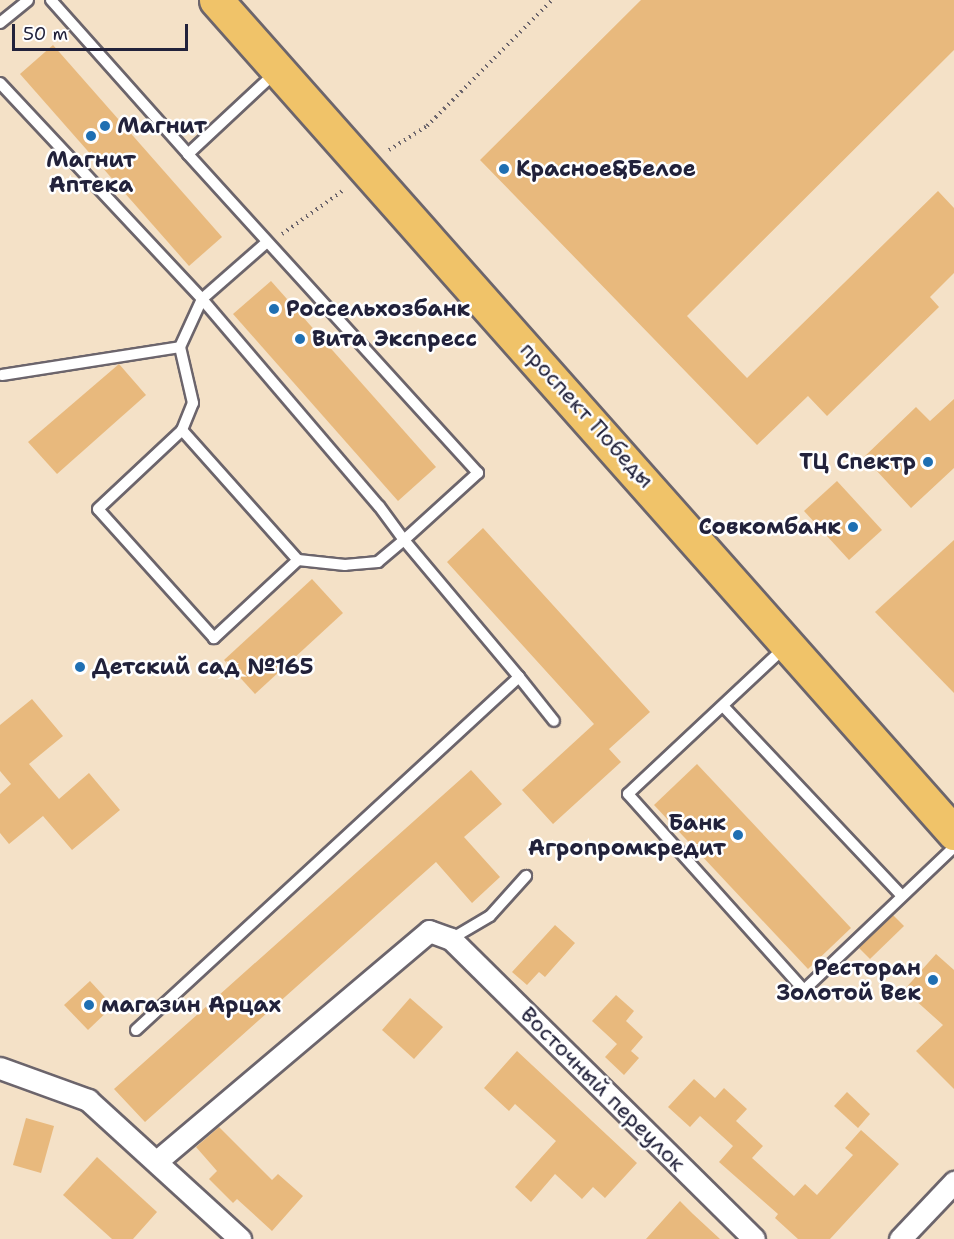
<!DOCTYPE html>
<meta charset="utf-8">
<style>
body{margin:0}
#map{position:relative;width:954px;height:1239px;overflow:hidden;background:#f4e1c7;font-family:"Shantell Sans",sans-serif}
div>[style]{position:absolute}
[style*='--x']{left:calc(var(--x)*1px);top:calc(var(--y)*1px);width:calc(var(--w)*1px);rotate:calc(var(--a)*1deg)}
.building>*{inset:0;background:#e8b97d}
.path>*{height:4px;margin-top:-2px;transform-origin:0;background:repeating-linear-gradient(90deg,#6c656c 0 1.5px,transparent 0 6px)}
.roads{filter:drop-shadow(2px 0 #6c656c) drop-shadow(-2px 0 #6c656c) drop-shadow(0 2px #6c656c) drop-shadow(0 -2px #6c656c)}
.lane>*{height:10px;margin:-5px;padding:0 5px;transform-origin:5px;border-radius:5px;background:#fff}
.street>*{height:21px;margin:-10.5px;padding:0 10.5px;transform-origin:10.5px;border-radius:10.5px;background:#fff}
.primary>*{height:33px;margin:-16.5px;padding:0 16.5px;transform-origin:16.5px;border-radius:16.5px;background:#f0c369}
.dots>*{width:16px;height:16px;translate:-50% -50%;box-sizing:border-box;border:3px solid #fff;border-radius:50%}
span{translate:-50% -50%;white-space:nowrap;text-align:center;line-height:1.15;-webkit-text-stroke:5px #fff;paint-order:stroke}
.poi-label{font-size:22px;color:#22223b;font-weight:700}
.left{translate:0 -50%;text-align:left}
.right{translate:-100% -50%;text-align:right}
.street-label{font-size:22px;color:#22223b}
.scale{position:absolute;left:12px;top:24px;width:176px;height:27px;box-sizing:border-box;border:3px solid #22223b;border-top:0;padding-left:8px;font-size:18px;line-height:21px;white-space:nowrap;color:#22223b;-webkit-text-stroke:4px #fff;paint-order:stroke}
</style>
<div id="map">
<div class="building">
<div style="clip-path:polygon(641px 0,954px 0,954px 50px,687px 316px,747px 378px,938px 191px,954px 208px,954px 273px,930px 297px,939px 307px,827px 416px,808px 396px,757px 445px,480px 160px)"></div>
<div style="clip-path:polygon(53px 45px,222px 237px,189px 266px,20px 74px)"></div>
<div style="clip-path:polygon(271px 281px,436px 467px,398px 501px,233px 314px)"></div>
<div style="clip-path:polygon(119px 364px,146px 395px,57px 474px,28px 442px)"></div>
<div style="clip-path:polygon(954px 399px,954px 468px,911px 508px,864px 457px,916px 407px,930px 421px)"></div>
<div style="clip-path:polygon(837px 481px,882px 530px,849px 560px,804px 511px)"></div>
<div style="clip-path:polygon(483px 528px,650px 712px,609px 749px,621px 762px,553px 824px,522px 790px,594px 724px,447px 562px)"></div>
<div style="clip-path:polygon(954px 540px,954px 693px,875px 612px)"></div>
<div style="clip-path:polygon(312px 579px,343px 613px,255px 694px,224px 660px)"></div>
<div style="clip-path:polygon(32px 699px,63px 736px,29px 764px,59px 799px,89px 773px,120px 810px,72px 850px,43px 816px,9px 844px,0 833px,0 794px,11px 784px,0 771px,0 725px)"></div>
<div style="clip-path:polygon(697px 764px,851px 928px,808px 969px,654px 805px)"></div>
<div style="clip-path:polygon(471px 770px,502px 804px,464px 837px,500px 877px,472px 903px,436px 862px,145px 1122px,114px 1089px)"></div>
<div style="clip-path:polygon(893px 915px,904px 926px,870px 959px,859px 948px)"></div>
<div style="clip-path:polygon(555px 925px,575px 943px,545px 977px,539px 972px,527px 985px,512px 972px)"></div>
<div style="clip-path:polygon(936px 954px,954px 970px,954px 1089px,916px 1051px,943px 1025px,904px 990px)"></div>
<div style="clip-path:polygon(90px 981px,113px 1006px,88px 1030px,64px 1005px)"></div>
<div style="clip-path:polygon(616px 995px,634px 1011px,626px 1021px,643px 1037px,631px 1051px,639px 1058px,624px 1075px,605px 1057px,617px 1044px,592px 1021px)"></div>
<div style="clip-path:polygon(410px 998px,443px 1027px,414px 1059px,382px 1030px)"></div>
<div style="clip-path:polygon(517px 1051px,637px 1163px,605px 1198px,593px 1187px,582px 1199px,555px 1174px,531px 1202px,515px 1187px,556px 1141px,515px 1104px,509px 1111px,484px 1088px)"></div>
<div style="clip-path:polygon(694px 1079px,715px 1098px,724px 1088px,747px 1109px,736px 1121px,763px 1146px,752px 1158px,794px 1196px,805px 1184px,817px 1195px,853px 1155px,845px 1148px,861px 1130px,899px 1164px,830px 1239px,798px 1239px,775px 1218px,778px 1214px,719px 1162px,733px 1146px,700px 1116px,690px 1127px,668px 1107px)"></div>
<div style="clip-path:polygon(847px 1092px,870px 1114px,858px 1128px,834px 1106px)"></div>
<div style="clip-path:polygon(26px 1118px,54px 1126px,41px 1173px,13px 1165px)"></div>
<div style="clip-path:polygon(219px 1127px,272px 1180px,278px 1174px,303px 1196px,272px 1231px,237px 1199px,233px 1203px,209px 1179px,217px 1171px,196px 1147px)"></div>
<div style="clip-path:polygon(97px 1157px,157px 1212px,133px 1239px,112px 1239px,63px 1195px)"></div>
<div style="clip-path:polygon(680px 1201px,693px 1214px,720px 1239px,646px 1239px)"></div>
</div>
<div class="path">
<div style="--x:389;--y:150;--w:45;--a:-32.3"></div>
<div style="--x:427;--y:126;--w:177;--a:-45.2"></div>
<div style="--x:282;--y:234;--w:77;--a:-35.5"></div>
</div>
<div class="roads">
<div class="lane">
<div style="--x:51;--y:0;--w:206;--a:48.3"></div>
<div style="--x:188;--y:154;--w:119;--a:-43"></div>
<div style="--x:0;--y:23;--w:36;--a:-39"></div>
<div style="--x:0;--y:83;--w:296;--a:46.9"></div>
<div style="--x:202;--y:299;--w:272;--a:49.5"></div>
<div style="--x:379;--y:506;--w:42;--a:53.7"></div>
<div style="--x:404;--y:540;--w:34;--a:140"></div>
<div style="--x:378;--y:562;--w:33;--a:175"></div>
<div style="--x:345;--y:565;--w:47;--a:-173.9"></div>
<div style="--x:2;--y:375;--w:180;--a:-8.9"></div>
<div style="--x:182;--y:430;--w:174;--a:48.3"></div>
<div style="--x:298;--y:560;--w:115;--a:137.1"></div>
<div style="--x:214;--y:638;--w:173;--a:-132"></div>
<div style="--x:98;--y:509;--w:115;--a:-43.2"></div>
<div style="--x:182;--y:430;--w:29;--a:-68"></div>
<div style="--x:193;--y:403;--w:57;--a:-103.1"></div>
<div style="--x:180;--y:347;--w:53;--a:-65.4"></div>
<div style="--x:202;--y:299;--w:86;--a:-41.2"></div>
<div style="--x:785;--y:647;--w:215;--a:136.9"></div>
<div style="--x:628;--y:794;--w:263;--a:48.1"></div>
<div style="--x:804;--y:990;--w:207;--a:-43.6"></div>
<div style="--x:519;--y:677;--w:56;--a:51.5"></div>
<div style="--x:723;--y:706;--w:260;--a:46.7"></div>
<div style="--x:451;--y:939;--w:45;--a:-30.5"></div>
<div style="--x:490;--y:916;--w:54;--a:-48"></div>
<div style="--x:136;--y:1030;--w:521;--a:-42.67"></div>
<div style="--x:519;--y:677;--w:179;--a:-130"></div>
<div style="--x:404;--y:540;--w:100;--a:-42.2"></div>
<div style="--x:478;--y:473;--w:431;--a:-132.3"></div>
</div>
<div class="street">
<div style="--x:0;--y:1068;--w:94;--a:20"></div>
<div style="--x:88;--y:1100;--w:206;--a:42.4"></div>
<div style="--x:157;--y:1161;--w:356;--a:-40.2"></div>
<div style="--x:429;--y:931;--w:23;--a:20"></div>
<div style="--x:451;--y:939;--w:426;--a:44.7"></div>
<div style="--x:900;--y:1239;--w:79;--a:-46.5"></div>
</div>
<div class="primary">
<div style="--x:216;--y:0;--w:1113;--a:48.46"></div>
</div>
</div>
<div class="dots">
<div style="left:105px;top:126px;background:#1f6fb2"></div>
<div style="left:91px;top:136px;background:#1f6fb2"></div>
<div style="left:504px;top:169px;background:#1f6fb2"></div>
<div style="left:274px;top:309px;background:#1f6fb2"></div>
<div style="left:300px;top:339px;background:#1f6fb2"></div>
<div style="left:928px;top:462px;background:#1f6fb2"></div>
<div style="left:853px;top:527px;background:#1f6fb2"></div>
<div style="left:80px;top:667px;background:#1f6fb2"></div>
<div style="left:738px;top:835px;background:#1f6fb2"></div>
<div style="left:933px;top:980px;background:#1f6fb2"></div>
<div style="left:89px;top:1005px;background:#1f6fb2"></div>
</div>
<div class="poi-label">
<span class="left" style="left:117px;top:126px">Магнит</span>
<span style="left:91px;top:172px">Магнит<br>Аптека</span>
<span class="left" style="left:516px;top:169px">Красное&amp;Белое</span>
<span class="left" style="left:286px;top:309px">Россельхозбанк</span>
<span class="left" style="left:312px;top:339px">Вита Экспресс</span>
<span class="right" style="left:916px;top:462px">ТЦ Спектр</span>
<span class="right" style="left:841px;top:527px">Совкомбанк</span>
<span class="left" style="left:92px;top:667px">Детский сад №165</span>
<span class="right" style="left:726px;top:835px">Банк<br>Агропромкредит</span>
<span class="right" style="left:921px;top:980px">Ресторан<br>Золотой Век</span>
<span class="left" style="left:101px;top:1005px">магазин Арцах</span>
</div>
<div class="street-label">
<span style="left:587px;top:415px;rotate:48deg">проспект Победы</span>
<span style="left:603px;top:1089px;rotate:45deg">Восточный переулок</span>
</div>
<div class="scale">50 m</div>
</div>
